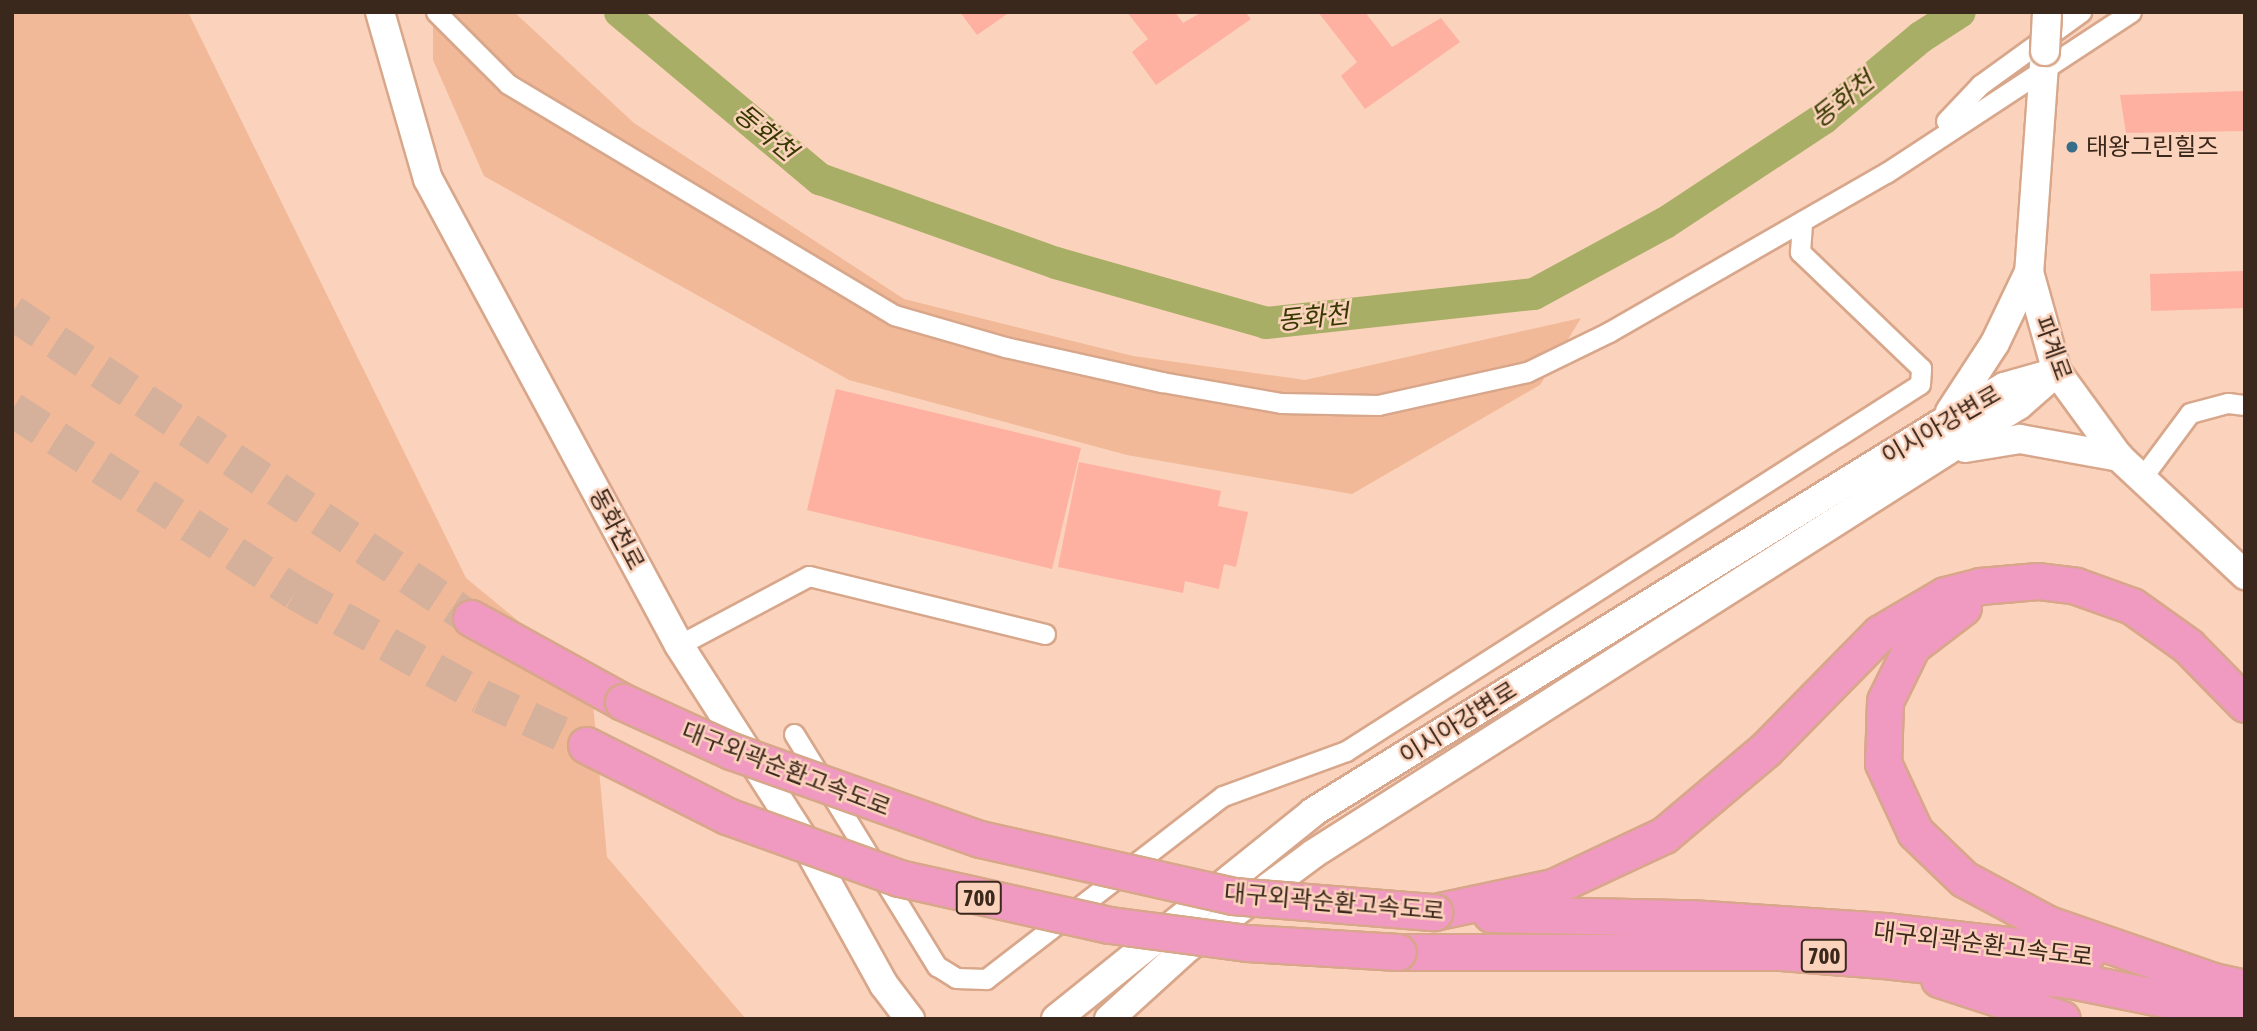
<!DOCTYPE html>
<meta charset="utf-8">
<style>
body{margin:0}
#map{position:relative;width:2257px;height:1031px;overflow:hidden;background:#fbd2bb;font-family:"Asap Condensed","Noto Sans KR",sans-serif}
div>[style]{position:absolute}
[style*='--x']{left:calc(var(--x)*1px);top:calc(var(--y)*1px);width:calc(var(--w)*1px);rotate:calc(var(--a)*1deg)}
.green>*{inset:0;background:#f1b998}
.river>*{height:32px;margin:-16px;padding:0 16px;transform-origin:16px;border-radius:16px;background:#a9ae66}
.building>*{inset:0;background:#feb0a1}
.motorway-tunnel>*{height:35px;margin-top:-17.5px;transform-origin:0;background:repeating-linear-gradient(90deg,#d5b09b 0 35px,transparent 0 53px)}
.roads{filter:drop-shadow(2px 0 #d8a78b) drop-shadow(-2px 0 #d8a78b) drop-shadow(0 2px #d8a78b) drop-shadow(0 -2px #d8a78b)}
.minor>*{height:19px;margin:-9.5px;padding:0 9.5px;transform-origin:9.5px;border-radius:9.5px;background:#fff}
.secondary>*{height:28px;margin:-14px;padding:0 14px;transform-origin:14px;border-radius:14px;background:#fff}
.motorway>*{height:35px;margin:-17.5px;padding:0 17.5px;transform-origin:17.5px;border-radius:17.5px;background:#f19ac1}
.bridges{filter:drop-shadow(2px 0 #d8a78b) drop-shadow(-2px 0 #d8a78b) drop-shadow(0 2px #d8a78b) drop-shadow(0 -2px #d8a78b)}
.secondary-bridge>*{height:28px;margin:-14px;padding:0 14px;transform-origin:14px;border-radius:14px;background:#fff}
.motorway-bridge>*{height:35px;margin:-17.5px;padding:0 17.5px;transform-origin:17.5px;border-radius:17.5px;background:#f19ac1}
.dots>*{width:19px;height:19px;translate:-50% -50%;box-sizing:border-box;border:4px solid #fbd2bb;border-radius:50%}
span{translate:-50% -50%;white-space:nowrap;text-align:center;line-height:1.15;-webkit-text-stroke:5px #fbd2bb;paint-order:stroke}
.shield-label span{padding:2px 5px;background:#fbd2bb;border:2px solid;border-radius:5px;-webkit-text-stroke-width:0}
.shield-label{font-size:23px;color:#3b281d;font-weight:700}
.poi-label{font-size:24px;color:#3b281d}
.left{translate:0 -50%;text-align:left}
.street-label{font-size:24px;color:#3b281d}
.water-label{font-size:26px;color:#373900;font-style:italic}
.frame{position:absolute;inset:0;border:14px solid #3b281d;pointer-events:none}
</style>
<div id="map">
<div class="green">
<div style="clip-path:polygon(12px 12px,188px 12px,466px 578px,591px 681px,607px 857px,746px 1019px,12px 1019px)"></div>
<div style="clip-path:polygon(433px 12px,514px 12px,634px 123px,904px 299px,1133px 356px,1305px 380px,1581px 318px,1540px 385px,1352px 494px,1127px 455px,849px 380px,484px 176px,433px 60px)"></div>
</div>
<div class="river">
<div style="--x:620;--y:12;--w:261;--a:39.9"></div>
<div style="--x:820;--y:179;--w:251;--a:19.6"></div>
<div style="--x:1056;--y:263;--w:218;--a:15.9"></div>
<div style="--x:1266;--y:323;--w:270;--a:-6.2"></div>
<div style="--x:1534;--y:294;--w:149;--a:-28.5"></div>
<div style="--x:1665;--y:223;--w:191;--a:-33.4"></div>
<div style="--x:1824;--y:118;--w:126;--a:-39.9"></div>
<div style="--x:1921;--y:37;--w:46;--a:-32.7"></div>
</div>
<div class="building">
<div style="clip-path:polygon(960px 12px,1010px 12px,977px 35px)"></div>
<div style="clip-path:polygon(1127px 12px,1175px 12px,1183px 23px,1202px 12px,1245px 12px,1251px 19px,1156px 85px,1132px 52px,1148px 39px)"></div>
<div style="clip-path:polygon(1318px 12px,1365px 12px,1392px 47px,1441px 18px,1460px 42px,1365px 109px,1341px 76px,1357px 62px)"></div>
<div style="clip-path:polygon(2245px 91px,2245px 131px,2126px 133px,2120px 95px)"></div>
<div style="clip-path:polygon(2245px 271px,2245px 308px,2151px 311px,2150px 274px)"></div>
<div style="clip-path:polygon(836px 389px,1081px 448px,1052px 569px,807px 510px)"></div>
<div style="clip-path:polygon(1079px 462px,1221px 491px,1218px 506px,1248px 512px,1236px 567px,1224px 564px,1219px 589px,1185px 581px,1183px 593px,1058px 567px)"></div>
</div>
<div class="motorway-tunnel">
<div style="--x:12;--y:312;--w:552;--a:33.69"></div>
<div style="--x:12;--y:409;--w:337;--a:32.9"></div>
<div style="--x:295;--y:592;--w:213;--a:29.2"></div>
<div style="--x:481;--y:696;--w:116;--a:25"></div>
</div>
<div class="roads">
<div class="minor">
<div style="--x:436;--y:12;--w:102;--a:45"></div>
<div style="--x:508;--y:84;--w:450;--a:30.9"></div>
<div style="--x:894;--y:315;--w:116;--a:16.1"></div>
<div style="--x:1005;--y:347;--w:161;--a:12.6"></div>
<div style="--x:1162;--y:382;--w:121;--a:10"></div>
<div style="--x:1281;--y:403;--w:97;--a:1.2"></div>
<div style="--x:1378;--y:405;--w:153;--a:-12.5"></div>
<div style="--x:1527;--y:372;--w:91;--a:-26"></div>
<div style="--x:1609;--y:332;--w:319;--a:-29.9"></div>
<div style="--x:1886;--y:173;--w:293;--a:-33.3"></div>
<div style="--x:1946;--y:121;--w:50;--a:-46.6"></div>
<div style="--x:1980;--y:85;--w:125;--a:-35.9"></div>
<div style="--x:2141;--y:479;--w:82;--a:-53.4"></div>
<div style="--x:2190;--y:413;--w:39;--a:-15"></div>
<div style="--x:2228;--y:403;--w:17;--a:7"></div>
<div style="--x:679;--y:645;--w:147;--a:-28"></div>
<div style="--x:809;--y:576;--w:243;--a:13.8"></div>
<div style="--x:794;--y:734;--w:273;--a:58.4"></div>
<div style="--x:937;--y:966;--w:22;--a:32"></div>
<div style="--x:956;--y:978;--w:30;--a:2"></div>
<div style="--x:986;--y:979;--w:299;--a:-37.7"></div>
<div style="--x:1223;--y:796;--w:131;--a:-20.1"></div>
<div style="--x:1346;--y:751;--w:681;--a:-32.59"></div>
<div style="--x:1920;--y:384;--w:16;--a:-86"></div>
<div style="--x:1921;--y:368;--w:168;--a:-136.2"></div>
<div style="--x:1800;--y:252;--w:31;--a:-86"></div>
</div>
<div class="secondary">
<div style="--x:380;--y:12;--w:174;--a:74"></div>
<div style="--x:428;--y:179;--w:529;--a:61.69"></div>
<div style="--x:679;--y:645;--w:230;--a:57.4"></div>
<div style="--x:803;--y:839;--w:167;--a:61"></div>
<div style="--x:884;--y:985;--w:43;--a:52.6"></div>
<div style="--x:2045;--y:51;--w:222;--a:94.1"></div>
<div style="--x:2029;--y:272;--w:104;--a:74.4"></div>
<div style="--x:2057;--y:372;--w:105;--a:53.9"></div>
<div style="--x:2119;--y:457;--w:173;--a:43.1"></div>
<div style="--x:1950;--y:412;--w:82;--a:-56.9"></div>
<div style="--x:1995;--y:343;--w:79;--a:-64.4"></div>
<div style="--x:1965;--y:448;--w:56;--a:-9.3"></div>
<div style="--x:2020;--y:439;--w:101;--a:10.3"></div>
<div style="--x:1056;--y:1019;--w:330;--a:-38.8"></div>
<div style="--x:1313;--y:812;--w:737;--a:-31.75"></div>
<div style="--x:1940;--y:424;--w:74;--a:-30"></div>
<div style="--x:2004;--y:387;--w:55;--a:-15.8"></div>
<div style="--x:1109;--y:1019;--w:105;--a:-42.3"></div>
<div style="--x:1187;--y:948;--w:157;--a:-36.7"></div>
<div style="--x:1313;--y:854;--w:837;--a:-32.46"></div>
<div style="--x:2019;--y:405;--w:44;--a:-41.3"></div>
</div>
<div class="motorway">
<div style="--x:1963;--y:607;--w:64;--a:142.6"></div>
<div style="--x:1912;--y:646;--w:61;--a:116.1"></div>
<div style="--x:1885;--y:701;--w:62;--a:91.8"></div>
<div style="--x:1883;--y:763;--w:76;--a:65.1"></div>
<div style="--x:1915;--y:832;--w:68;--a:43.8"></div>
<div style="--x:1964;--y:879;--w:95;--a:28.2"></div>
<div style="--x:2048;--y:924;--w:172;--a:19"></div>
<div style="--x:471;--y:618;--w:174;--a:28.9"></div>
<div style="--x:1434;--y:912;--w:122;--a:-11.9"></div>
<div style="--x:1553;--y:887;--w:123;--a:-25.1"></div>
<div style="--x:1664;--y:835;--w:132;--a:-40.1"></div>
<div style="--x:1765;--y:750;--w:164;--a:-45.5"></div>
<div style="--x:1880;--y:633;--w:75;--a:-30.3"></div>
<div style="--x:1945;--y:595;--w:36;--a:-14"></div>
<div style="--x:1980;--y:586;--w:58;--a:-4.9"></div>
<div style="--x:2038;--y:581;--w:38;--a:7"></div>
<div style="--x:2076;--y:586;--w:59;--a:19.7"></div>
<div style="--x:2132;--y:606;--w:69;--a:35.5"></div>
<div style="--x:2188;--y:646;--w:81;--a:45.5"></div>
<div style="--x:1491;--y:914;--w:199;--a:1.2"></div>
<div style="--x:1690;--y:918;--w:195;--a:3.8"></div>
<div style="--x:1885;--y:931;--w:203;--a:6.5"></div>
<div style="--x:1398;--y:952;--w:383;--a:0"></div>
<div style="--x:1781;--y:952;--w:102;--a:4.5"></div>
<div style="--x:1883;--y:960;--w:189;--a:6.1"></div>
<div style="--x:2071;--y:980;--w:177;--a:11.4"></div>
<div style="--x:2190;--y:976;--w:56;--a:12.3"></div>
<div style="--x:1939;--y:979;--w:129;--a:18"></div>
</div>
</div>
<div class="bridges">
<div class="secondary-bridge">
<div style="--x:2045;--y:51;--w:39;--a:-87"></div>
</div>
<div class="motorway-bridge">
<div style="--x:623;--y:702;--w:119;--a:24.4"></div>
<div style="--x:731;--y:751;--w:264;--a:19.5"></div>
<div style="--x:980;--y:839;--w:259;--a:12.7"></div>
<div style="--x:1233;--y:896;--w:202;--a:4.6"></div>
<div style="--x:586;--y:745;--w:158;--a:26.7"></div>
<div style="--x:727;--y:816;--w:183;--a:19.8"></div>
<div style="--x:899;--y:878;--w:216;--a:12.6"></div>
<div style="--x:1110;--y:925;--w:138;--a:7.5"></div>
<div style="--x:1247;--y:943;--w:151;--a:3.4"></div>
</div>
</div>
<div class="dots">
<div style="left:2072px;top:147px;background:#366d88"></div>
</div>
<div class="shield-label">
<span style="left:979px;top:898px">700</span>
<span style="left:1824px;top:956px">700</span>
</div>
<div class="poi-label">
<span class="left" style="left:2086px;top:147px">태왕그린힐즈</span>
</div>
<div class="street-label">
<span style="left:2053px;top:348px;rotate:70deg">파계로</span>
<span style="left:1941px;top:425px;rotate:-30deg">이시아강변로</span>
<span style="left:617px;top:529px;rotate:62deg">동화천로</span>
<span style="left:1458px;top:723px;rotate:-32deg">이시아강변로</span>
<span style="left:786px;top:769px;rotate:21deg">대구외곽순환고속도로</span>
<span style="left:1334px;top:902px;rotate:5deg">대구외곽순환고속도로</span>
<span style="left:1983px;top:944px;rotate:7deg">대구외곽순환고속도로</span>
</div>
<div class="water-label">
<span style="left:1843px;top:100px;rotate:-38deg">동화천</span>
<span style="left:765px;top:133px;rotate:40deg">동화천</span>
<span style="left:1313px;top:318px;rotate:-6deg">동화천</span>
</div>
<div class="frame"></div>
</div>
